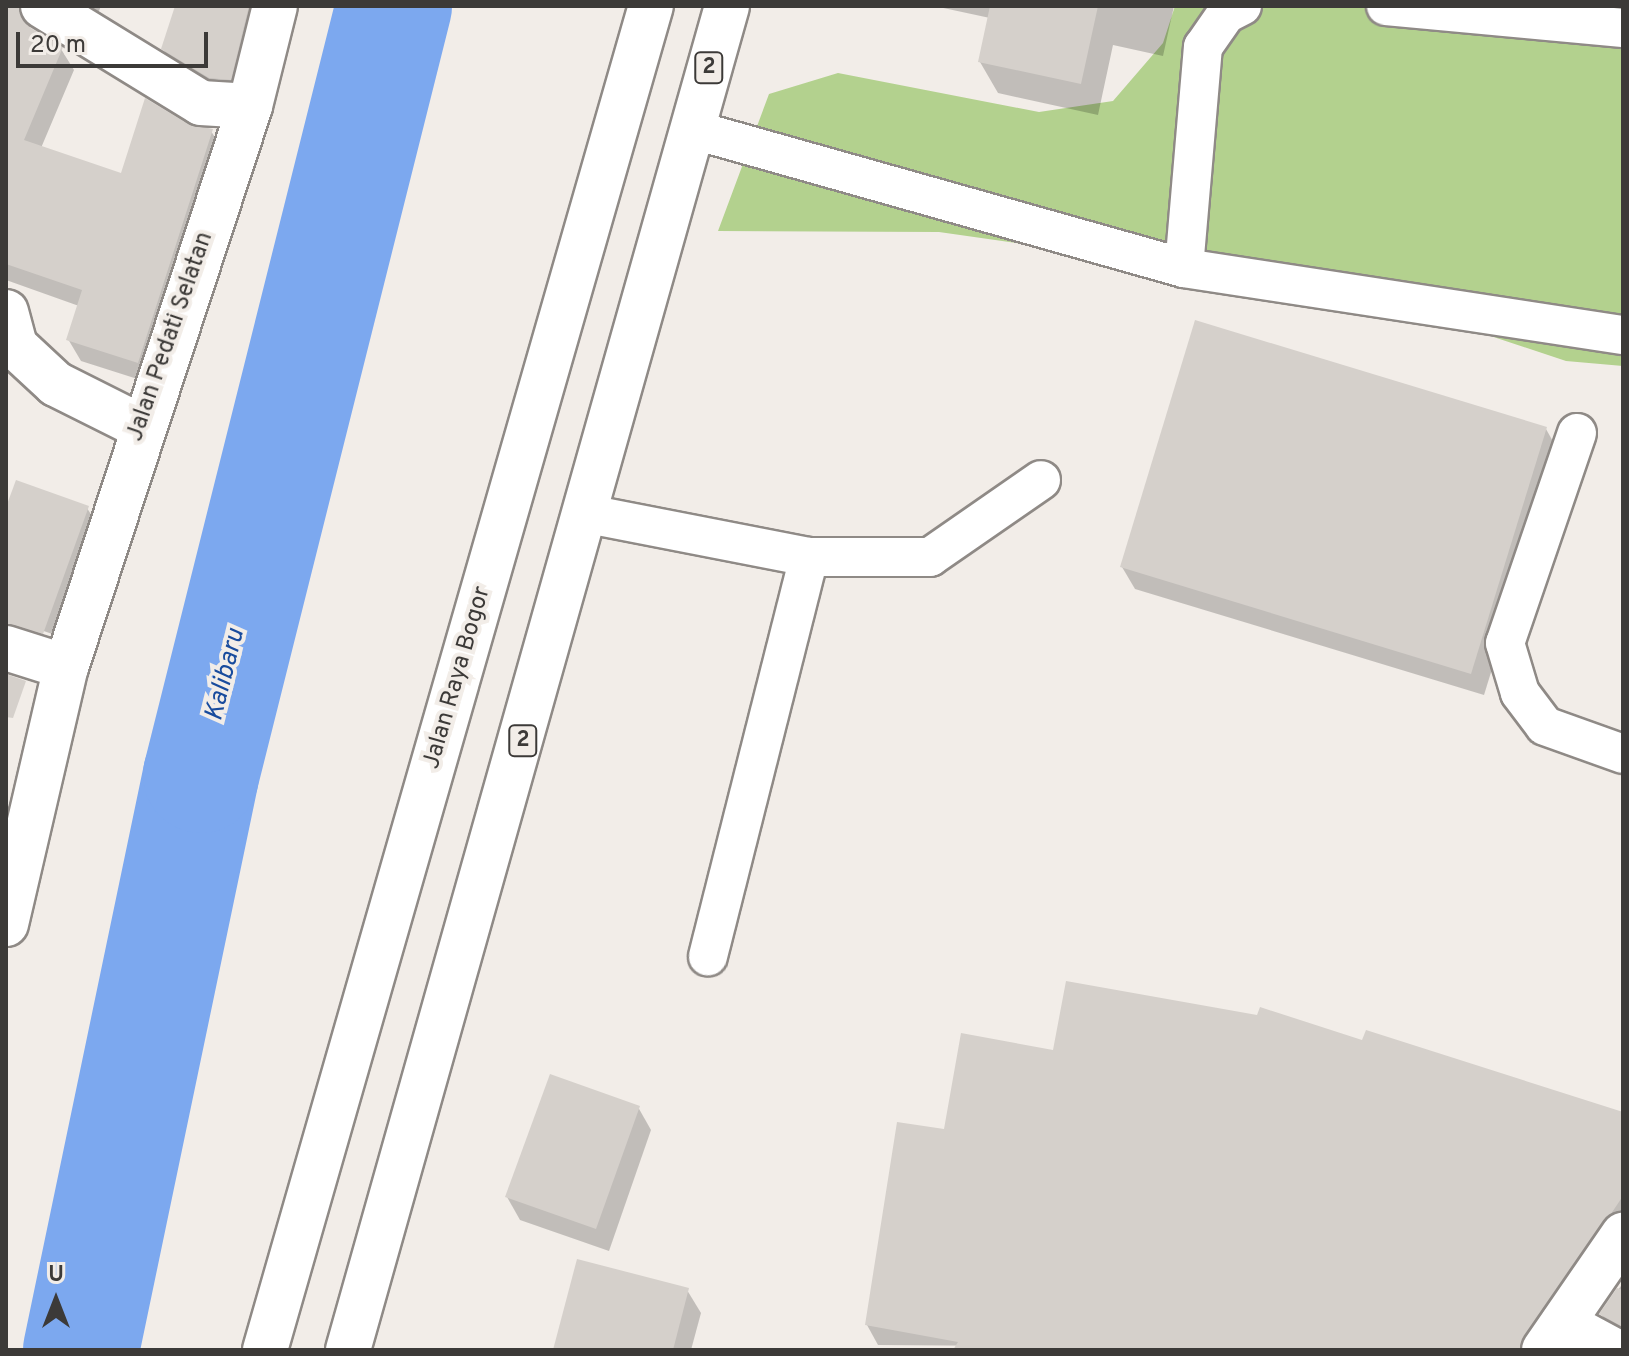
<!DOCTYPE html>
<style>
body{margin:0}
#map{position:relative;width:1629px;height:1356px;overflow:hidden;background:#f2ede8;font-family:Overpass,sans-serif}
div>[style]{position:absolute}
[style*='--x']{left:calc(var(--x)*1px);top:calc(var(--y)*1px);width:calc(var(--w)*1px);rotate:calc(var(--a)*1deg)}
.green>*{inset:0;background:#b3d18e}
.shadow>*{inset:0;background:#0003}
.river>*{height:116px;margin:-58px;padding:0 58px;transform-origin:58px;border-radius:58px;background:#7ca8ef}
.building>*{inset:0;background:#d5d0cb}
.roads{filter:drop-shadow(2px 0 #8f8a86) drop-shadow(-2px 0 #8f8a86) drop-shadow(0 2px #8f8a86) drop-shadow(0 -2px #8f8a86)}
.service>*{height:38px;margin:-19px;padding:0 19px;transform-origin:19px;border-radius:19px;background:#fff}
.minor>*{height:44px;margin:-22px;padding:0 22px;transform-origin:22px;border-radius:22px;background:#fff}
.trunk>*{height:44px;margin:-22px;padding:0 22px;transform-origin:22px;border-radius:22px;background:#fff}
span{translate:-50% -50%;white-space:nowrap;text-align:center;line-height:1.15;-webkit-text-stroke:8px #f2ede8;paint-order:stroke}
.shield-label span{padding:2px 6px;background:#f2ede8;border:2px solid;border-radius:6px;-webkit-text-stroke-width:0}
.shield-label{font-size:22px;color:#3c3a38;font-weight:700}
.street-label{font-size:24px;color:#3c3a38}
.water-label{font-size:26px;color:#184b9d;font-style:italic}
.frame{position:absolute;inset:0;border:8px solid #3c3a38;pointer-events:none}
.north{position:absolute;left:16px;top:1260px;width:80px;height:80px;-webkit-text-stroke:6px #f2ede8;paint-order:stroke;rotate:0deg;font-size:22px;font-weight:700;line-height:32px;text-align:center;color:#3c3a38}
.north::after{content:'';display:block;margin:auto;width:28px;height:36px;background:#3c3a38;clip-path:polygon(50% 0,100% 100%,50% 72%,0 100%)}
.scale{position:absolute;left:16px;top:32px;width:192px;height:36px;box-sizing:border-box;border:4px solid #3c3a38;border-top:0;padding-left:10px;font-size:24px;line-height:28px;white-space:nowrap;color:#3c3a38;-webkit-text-stroke:6px #f2ede8;paint-order:stroke}
</style>
<div id="map">
<div class="green">
<div style="clip-path:polygon(1175px 6px,1623px 6px,1623px 366px,1566px 361px,1355px 291px,939px 232px,718px 231px,769px 94px,838px 73px,1039px 112px,1113px 101px,1163px 43px)"></div>
</div>
<div class="shadow">
<div style="clip-path:polygon(6px 6px,48px 6px,34px 14px,29px 29px,61px 49px,74px 70px,41px 148px,122px 176px,187px 126px,211px 131px,224px 152px,150px 383px,81px 361px,68px 339px,79px 306px,6px 280px)"></div>
<div style="clip-path:polygon(65px 6px,101px 6px,95px 21px)"></div>
<div style="clip-path:polygon(177px 6px,275px 6px,241px 98px,174px 68px,163px 49px)"></div>
<div style="clip-path:polygon(934px 6px,1174px 6px,1163px 56px,1113px 45px,1098px 115px,998px 93px,980px 62px,990px 18px)"></div>
<div style="clip-path:polygon(1546px 429px,1559px 452px,1484px 695px,1135px 589px,1122px 567px)"></div>
<div style="clip-path:polygon(87px 508px,100px 529px,61px 637px,6px 618px,6px 513px)"></div>
<div style="clip-path:polygon(1364px 1042px,1623px 1113px,1623px 1236px,1538px 1350px,878px 1345px,867px 1325px,946px 1132px,1054px 1052px)"></div>
<div style="clip-path:polygon(638px 1107px,651px 1130px,609px 1251px,520px 1220px,507px 1197px)"></div>
<div style="clip-path:polygon(1623px 1283px,1623px 1341px,1601px 1314px)"></div>
<div style="clip-path:polygon(687px 1290px,701px 1313px,691px 1350px,555px 1350px)"></div>
</div>
<div class="river">
<div style="--x:81;--y:1350;--w:587;--a:-78.21"></div>
<div style="--x:201;--y:775;--w:793;--a:-75.91"></div>
</div>
<div class="building">
<div style="clip-path:polygon(6px 6px,18px 6px,29px 27px,63px 47px,24px 140px,121px 173px,145px 98px,188px 124px,213px 129px,138px 363px,66px 340px,82px 290px,6px 264px)"></div>
<div style="clip-path:polygon(175px 6px,249px 6px,231px 80px,209px 78px,161px 49px)"></div>
<div style="clip-path:polygon(990px 6px,1098px 6px,1081px 84px,978px 62px)"></div>
<div style="clip-path:polygon(1195px 320px,1547px 427px,1471px 674px,1120px 567px)"></div>
<div style="clip-path:polygon(16px 480px,89px 506px,43px 634px,6px 624px,6px 507px)"></div>
<div style="clip-path:polygon(6px 674px,26px 681px,13px 718px,6px 717px)"></div>
<div style="clip-path:polygon(1066px 981px,1257px 1015px,1260px 1007px,1362px 1040px,1366px 1030px,1623px 1112px,1623px 1196px,1519px 1350px,953px 1350px,958px 1342px,865px 1325px,897px 1122px,944px 1129px,961px 1033px,1053px 1050px)"></div>
<div style="clip-path:polygon(550px 1074px,640px 1106px,596px 1229px,505px 1197px)"></div>
<div style="clip-path:polygon(577px 1259px,689px 1288px,673px 1350px,553px 1350px)"></div>
<div style="clip-path:polygon(1617px 1288px,1623px 1290px,1623px 1327px,1599px 1314px)"></div>
</div>
<div class="roads">
<div class="service">
<div style="--x:1386;--y:6;--w:238;--a:5.3"></div>
<div style="--x:691;--y:129;--w:512;--a:15.75"></div>
<div style="--x:1184;--y:268;--w:444;--a:8.7"></div>
<div style="--x:1184;--y:268;--w:222;--a:-85.1"></div>
<div style="--x:1203;--y:47;--w:40;--a:-55.1"></div>
<div style="--x:1226;--y:14;--w:18;--a:-27"></div>
<div style="--x:1577;--y:433;--w:222;--a:108.9"></div>
<div style="--x:1505;--y:643;--w:52;--a:73.3"></div>
<div style="--x:1520;--y:693;--w:41;--a:52.9"></div>
<div style="--x:1545;--y:726;--w:83;--a:19.7"></div>
<div style="--x:588;--y:514;--w:225;--a:11"></div>
<div style="--x:809;--y:557;--w:412;--a:104.2"></div>
<div style="--x:809;--y:557;--w:121;--a:0"></div>
<div style="--x:930;--y:557;--w:135;--a:-34.7"></div>
</div>
<div class="minor">
<div style="--x:43;--y:6;--w:185;--a:31.5"></div>
<div style="--x:201;--y:103;--w:49;--a:3.5"></div>
<div style="--x:6;--y:312;--w:35;--a:75"></div>
<div style="--x:15;--y:346;--w:56;--a:42.8"></div>
<div style="--x:56;--y:384;--w:94;--a:26.6"></div>
<div style="--x:6;--y:648;--w:63;--a:17.6"></div>
<div style="--x:6;--y:924;--w:264;--a:-76.9"></div>
<div style="--x:66;--y:667;--w:590;--a:-71.84"></div>
<div style="--x:250;--y:106;--w:103;--a:-76"></div>
<div style="--x:1563;--y:1323;--w:57;--a:28.4"></div>
<div style="--x:1544;--y:1350;--w:140;--a:-55.5"></div>
</div>
<div class="trunk">
<div style="--x:265;--y:1350;--w:1398;--a:-73.98"></div>
<div style="--x:348;--y:1350;--w:1396;--a:-74.25"></div>
</div>
</div>
<div class="shield-label">
<span style="left:709px;top:68px">2</span>
<span style="left:523px;top:741px">2</span>
</div>
<div class="street-label">
<span style="left:171px;top:337px;rotate:-71deg">Jalan Pedati Selatan</span>
<span style="left:458px;top:678px;rotate:-74deg">Jalan Raya Bogor</span>
</div>
<div class="water-label">
<span style="left:226px;top:675px;rotate:-76deg">Kalibaru</span>
</div>
<div class="frame"></div>
<div class="north">U</div>
<div class="scale">20 m</div>
</div>
